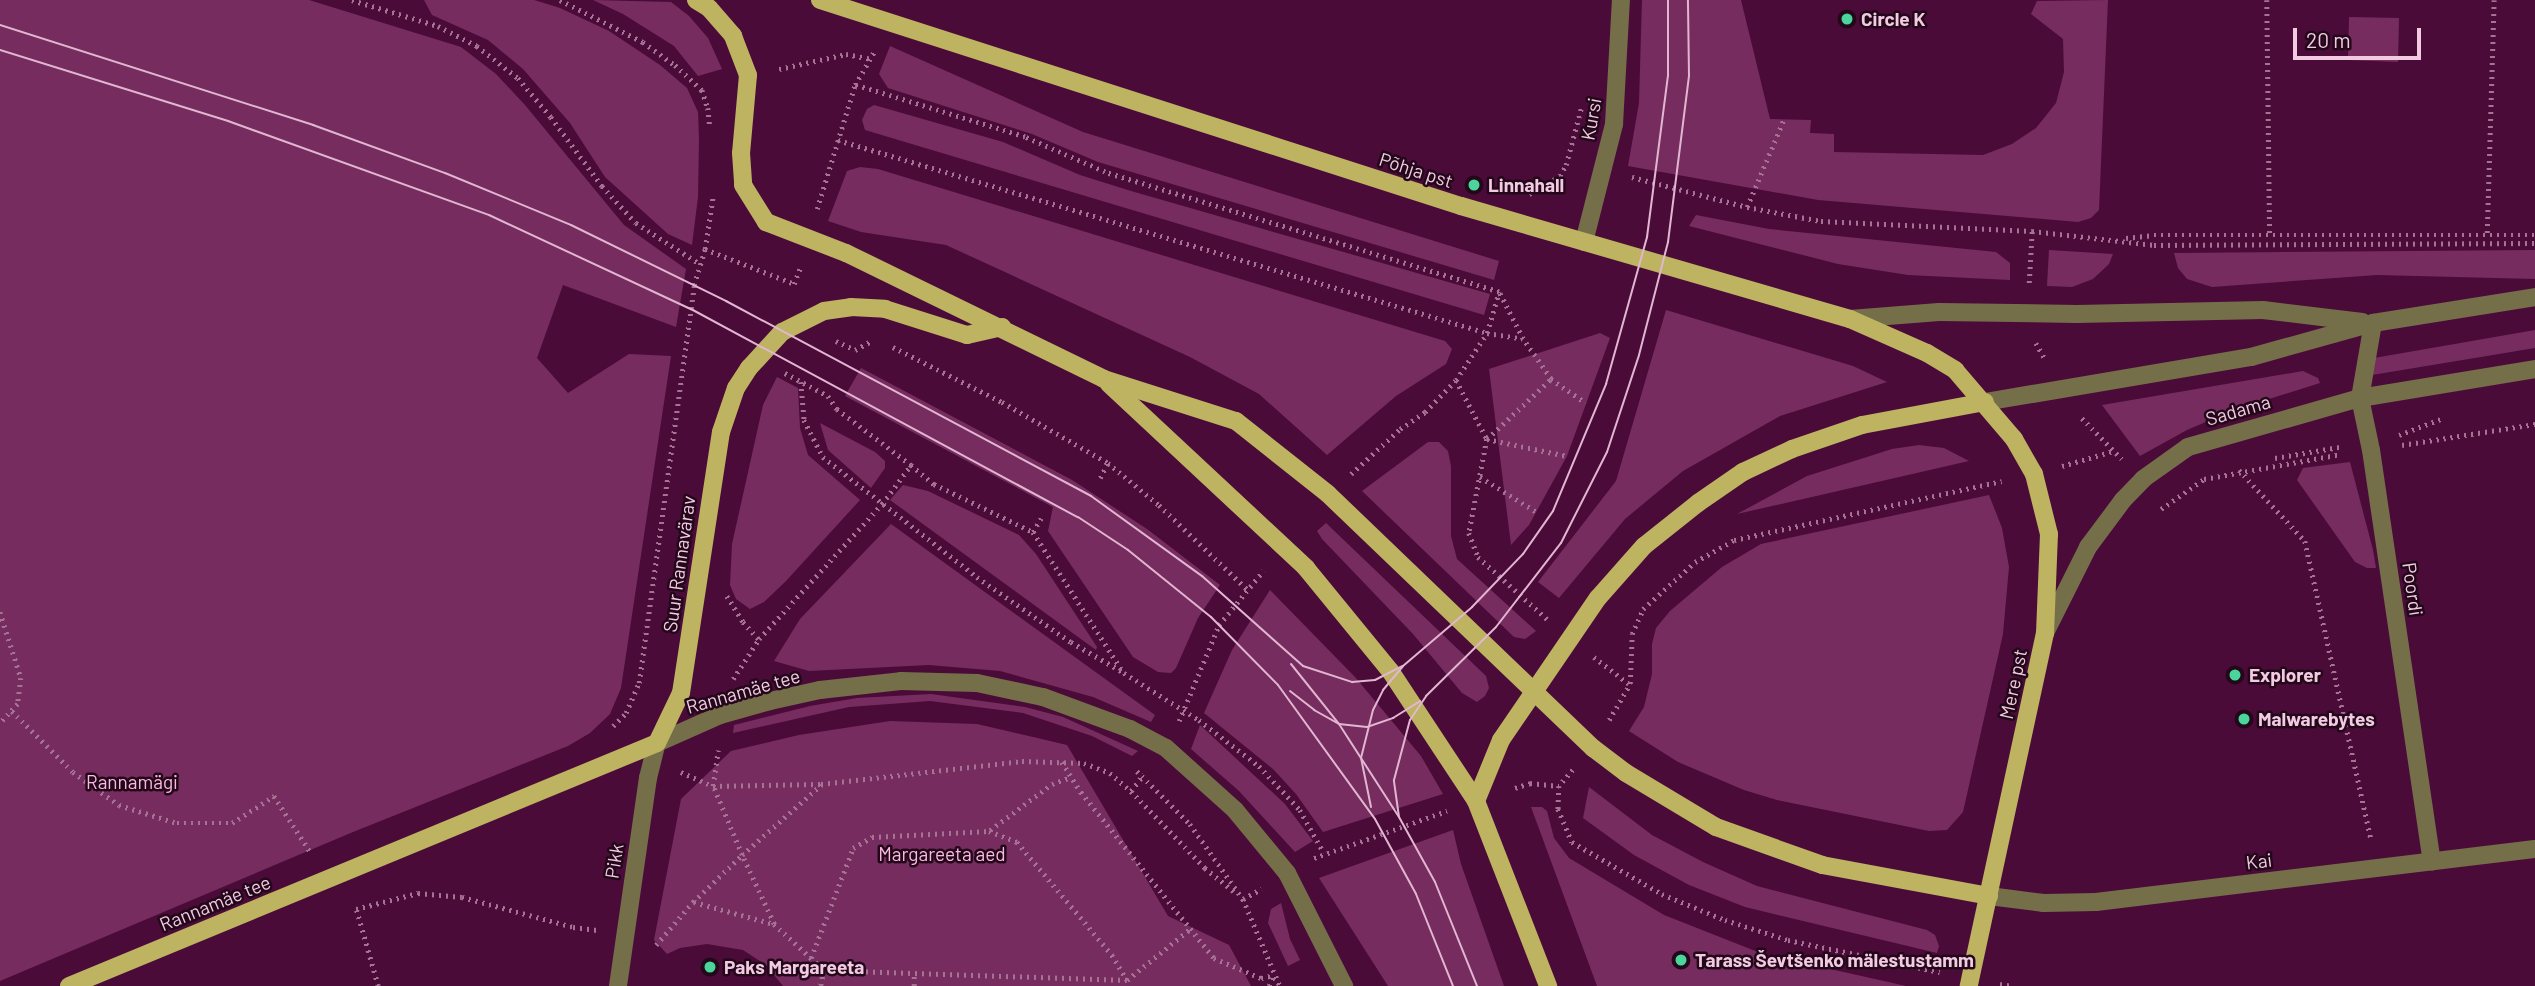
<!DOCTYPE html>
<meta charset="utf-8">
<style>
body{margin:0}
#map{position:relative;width:2535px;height:986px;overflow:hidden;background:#4b0b39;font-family:Barlow,sans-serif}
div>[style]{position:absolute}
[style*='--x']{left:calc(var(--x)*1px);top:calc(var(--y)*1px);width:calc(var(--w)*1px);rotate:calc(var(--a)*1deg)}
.green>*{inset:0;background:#772c5f}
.path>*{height:4.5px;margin-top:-2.25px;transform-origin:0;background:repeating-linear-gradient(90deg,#a67395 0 2px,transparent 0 7px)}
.minor>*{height:18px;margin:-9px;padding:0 9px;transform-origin:9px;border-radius:9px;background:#746f49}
.major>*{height:18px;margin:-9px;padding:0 9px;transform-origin:9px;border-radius:9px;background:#bdb361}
.tram>*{height:2px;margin:-1px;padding:0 1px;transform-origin:1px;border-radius:1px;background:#e1b6d1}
.dots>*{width:19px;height:19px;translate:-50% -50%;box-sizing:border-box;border:4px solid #23081a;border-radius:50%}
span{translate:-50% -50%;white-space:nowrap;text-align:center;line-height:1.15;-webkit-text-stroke:5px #23081a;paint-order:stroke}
.poi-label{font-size:19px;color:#f2cae2;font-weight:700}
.left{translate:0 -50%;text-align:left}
.street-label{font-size:19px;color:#f2cae2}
.park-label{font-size:19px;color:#fcbae2}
.scale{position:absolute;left:2293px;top:28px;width:128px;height:32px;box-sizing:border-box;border:4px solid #f2cae2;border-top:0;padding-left:9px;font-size:21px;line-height:24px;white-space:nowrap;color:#f2cae2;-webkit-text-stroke:5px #23081a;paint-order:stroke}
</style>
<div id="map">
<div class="green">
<div style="clip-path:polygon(0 0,309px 0,461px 47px,496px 74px,525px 105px,624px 225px,686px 269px,676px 327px,563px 285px,537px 358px,568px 393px,629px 354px,671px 356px,621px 688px,610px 714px,590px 733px,568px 746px,353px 832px,0 981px)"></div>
<div style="clip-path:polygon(424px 0,534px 0,560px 8px,609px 31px,660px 65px,687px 88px,698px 112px,699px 139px,698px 197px,692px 245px,668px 234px,605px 177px,570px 123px,523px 69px,488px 40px,432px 15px)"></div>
<div style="clip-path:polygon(593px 0,671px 2px,689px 16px,708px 38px,722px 69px,698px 76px,674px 46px,623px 14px)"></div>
<div style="clip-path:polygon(1642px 0,1741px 0,1770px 119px,1811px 120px,1810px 133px,1834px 134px,1834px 152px,1983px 155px,2012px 144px,2036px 128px,2056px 103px,2064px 72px,2063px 39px,2031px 14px,2037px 1px,2108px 0,2099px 210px,2091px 218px,2078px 222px,1818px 200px,1628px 166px,1639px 103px)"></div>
<div style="clip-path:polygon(2349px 17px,2399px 18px,2398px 62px,2348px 60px)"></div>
<div style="clip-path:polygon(890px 46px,1083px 132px,1499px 261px,1494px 280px,1098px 162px,1032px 134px,888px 88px,879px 74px)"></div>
<div style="clip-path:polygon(874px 105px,1003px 142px,1080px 175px,1131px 191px,1490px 294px,1484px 315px,865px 130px,862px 120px,867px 109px)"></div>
<div style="clip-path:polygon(860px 167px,878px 169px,1445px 341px,1452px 349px,1446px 364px,1396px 396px,1327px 455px,1259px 394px,1190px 357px,946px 245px,861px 232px,828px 221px,847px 171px)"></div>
<div style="clip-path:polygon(1696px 215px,1769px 229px,1996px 252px,2010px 263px,2010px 280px,1908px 275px,1838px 264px,1689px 226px)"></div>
<div style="clip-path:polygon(2049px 250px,2113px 254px,2109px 264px,2093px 279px,2072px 287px,2047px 286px)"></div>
<div style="clip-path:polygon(2535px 250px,2535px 279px,2377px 275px,2212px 287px,2187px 279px,2178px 268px,2174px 253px)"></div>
<div style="clip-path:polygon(1666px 310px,1853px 366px,1887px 382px,1780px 416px,1683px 471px,1625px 519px,1559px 598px,1538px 582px,1616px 481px)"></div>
<div style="clip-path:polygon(2535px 330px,2535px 348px,2366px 376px,2374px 358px)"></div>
<div style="clip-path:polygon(1600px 333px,1610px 338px,1567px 456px,1529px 525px,1511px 545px,1489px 369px)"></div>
<div style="clip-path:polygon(861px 368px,1072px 480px,1147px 529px,1220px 585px,1198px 618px,1176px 668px,1171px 673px,1158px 672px,1133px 657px,1048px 531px,1053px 507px,845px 396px)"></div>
<div style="clip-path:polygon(2303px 371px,2318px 378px,2320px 383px,2234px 410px,2187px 430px,2140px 456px,2102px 405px)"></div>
<div style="clip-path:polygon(777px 377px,798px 388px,800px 428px,808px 455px,860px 500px,786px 581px,764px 602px,750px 609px,736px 599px,730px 585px,732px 544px,763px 405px)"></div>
<div style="clip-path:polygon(820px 423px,875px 452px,885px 461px,885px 468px,871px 488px,828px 450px)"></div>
<div style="clip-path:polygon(1428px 442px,1439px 442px,1448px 451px,1451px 466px,1451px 536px,1457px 559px,1536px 631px,1525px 639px,1514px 637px,1362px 491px)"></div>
<div style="clip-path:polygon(1919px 445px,1944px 448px,1969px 461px,1737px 514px,1807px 476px,1892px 449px)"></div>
<div style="clip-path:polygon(2350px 462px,2373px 550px,2376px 568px,2367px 568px,2355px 562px,2297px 480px,2303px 468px)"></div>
<div style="clip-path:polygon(903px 485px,928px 491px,1019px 535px,1036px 554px,1097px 647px,1096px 650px,890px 500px)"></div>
<div style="clip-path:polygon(1989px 495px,2002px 528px,2009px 567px,2003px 634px,1963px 812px,1947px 830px,1929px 831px,1777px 800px,1744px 790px,1678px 762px,1629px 731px,1644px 707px,1652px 674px,1652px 644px,1656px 628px,1670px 611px,1722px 567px,1761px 544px)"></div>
<div style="clip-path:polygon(1326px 523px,1486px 676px,1489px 688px,1485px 696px,1477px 702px,1462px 693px,1413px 634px,1322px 539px,1317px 531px)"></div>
<div style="clip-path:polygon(891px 524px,1155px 715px,1151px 722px,1093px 697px,1000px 671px,929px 665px,809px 671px,774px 661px,800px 619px)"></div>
<div style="clip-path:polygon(1270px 590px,1355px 677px,1421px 756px,1443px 794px,1323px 832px,1296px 794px,1273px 769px,1204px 713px,1232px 650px)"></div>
<div style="clip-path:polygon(931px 694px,1025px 707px,1063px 717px,1138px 751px,1132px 756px,1092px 736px,1023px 713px,930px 701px,849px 707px,733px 733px,734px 725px,810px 706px,857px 698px)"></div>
<div style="clip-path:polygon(890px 721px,977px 724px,1067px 745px,1168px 916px,1229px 945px,1251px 986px,783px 986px,766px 965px,743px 950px,707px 944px,680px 948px,667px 954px,654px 940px,681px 799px,731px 751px,799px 735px)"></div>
<div style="clip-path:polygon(1200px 725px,1285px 804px,1313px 841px,1295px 852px,1239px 791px,1191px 749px)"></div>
<div style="clip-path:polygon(1589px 787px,1652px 835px,1703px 862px,1757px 886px,1927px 930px,1935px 935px,1939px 946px,1937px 953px,1745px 907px,1689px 885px,1634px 855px,1583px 818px)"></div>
<div style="clip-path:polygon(1531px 807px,1542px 807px,1547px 811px,1554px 838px,1569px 858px,1664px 915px,1763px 954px,1906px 986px,1597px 986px)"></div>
<div style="clip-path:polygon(1453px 830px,1461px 864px,1504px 986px,1388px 986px,1319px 878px)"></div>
<div style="clip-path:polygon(1281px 903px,1290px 939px,1300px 960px,1288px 966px,1268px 923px,1271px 909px)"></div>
</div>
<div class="path">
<div style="--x:352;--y:0;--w:90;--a:16.8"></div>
<div style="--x:438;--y:26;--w:44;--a:27.1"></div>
<div style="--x:477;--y:46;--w:52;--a:38"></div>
<div style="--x:518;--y:78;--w:51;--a:49.8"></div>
<div style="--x:551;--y:117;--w:86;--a:53.5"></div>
<div style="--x:602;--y:186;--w:50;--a:47.4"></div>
<div style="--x:636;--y:223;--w:76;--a:32.6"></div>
<div style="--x:560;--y:0;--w:93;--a:26.8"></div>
<div style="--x:643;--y:42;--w:39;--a:36"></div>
<div style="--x:675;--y:65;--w:37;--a:43"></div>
<div style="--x:702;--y:90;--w:19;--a:72"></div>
<div style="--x:708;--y:108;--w:20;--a:84"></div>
<div style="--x:2267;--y:0;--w:236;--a:89.3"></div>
<div style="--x:779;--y:69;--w:69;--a:-12.6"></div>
<div style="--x:846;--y:54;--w:26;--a:11"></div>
<div style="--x:838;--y:140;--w:677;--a:16.56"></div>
<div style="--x:1487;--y:333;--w:36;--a:9"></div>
<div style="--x:1523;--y:339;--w:53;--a:-117.1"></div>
<div style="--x:1499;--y:292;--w:412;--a:-163.1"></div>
<div style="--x:1105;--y:172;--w:87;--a:-156.4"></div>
<div style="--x:1025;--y:137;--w:178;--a:-163"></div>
<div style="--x:1632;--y:177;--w:119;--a:14.6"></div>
<div style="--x:1747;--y:207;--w:75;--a:10.7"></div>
<div style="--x:1821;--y:221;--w:211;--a:2.7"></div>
<div style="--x:2032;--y:231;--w:123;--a:6.5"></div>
<div style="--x:2154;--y:245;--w:381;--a:-0.3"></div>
<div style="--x:1529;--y:194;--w:36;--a:-30"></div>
<div style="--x:1560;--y:176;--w:13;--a:-61"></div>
<div style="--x:1566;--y:165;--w:62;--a:-75.1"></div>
<div style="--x:1747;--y:207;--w:95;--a:-67.2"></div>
<div style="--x:817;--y:209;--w:130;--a:-73"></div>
<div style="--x:855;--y:85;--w:39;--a:-60"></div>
<div style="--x:2487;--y:233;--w:233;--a:-88.3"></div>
<div style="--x:2126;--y:238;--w:28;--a:-6"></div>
<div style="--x:2154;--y:235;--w:381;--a:0"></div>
<div style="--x:705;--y:249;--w:97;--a:21.3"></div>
<div style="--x:2029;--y:283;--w:52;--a:-86.7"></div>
<div style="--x:794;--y:284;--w:17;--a:-69"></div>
<div style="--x:836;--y:341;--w:21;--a:25"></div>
<div style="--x:855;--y:350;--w:18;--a:-29"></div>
<div style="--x:2036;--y:343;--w:20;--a:60"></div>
<div style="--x:893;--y:347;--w:122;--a:26.8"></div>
<div style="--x:1002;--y:402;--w:122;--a:29.9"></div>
<div style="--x:1108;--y:463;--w:66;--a:39.5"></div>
<div style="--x:1159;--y:505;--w:123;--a:43.7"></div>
<div style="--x:785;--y:373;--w:49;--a:28.1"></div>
<div style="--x:828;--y:396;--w:16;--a:55"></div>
<div style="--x:837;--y:409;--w:93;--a:37.1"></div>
<div style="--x:1551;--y:379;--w:42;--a:34.4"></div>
<div style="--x:1456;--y:380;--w:67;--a:62.3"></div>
<div style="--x:1487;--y:439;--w:96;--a:100.8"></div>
<div style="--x:1469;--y:533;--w:26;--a:69"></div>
<div style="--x:1478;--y:557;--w:93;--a:41.9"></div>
<div style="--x:801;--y:382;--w:38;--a:85"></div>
<div style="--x:804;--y:420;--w:42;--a:62.8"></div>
<div style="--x:823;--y:457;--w:195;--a:37.9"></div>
<div style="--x:977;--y:577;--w:114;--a:34.7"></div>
<div style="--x:1071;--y:642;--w:60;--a:30"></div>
<div style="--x:2082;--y:418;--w:57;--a:45.7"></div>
<div style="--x:2399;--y:435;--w:47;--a:-21.1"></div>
<div style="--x:1487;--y:439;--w:88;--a:-43.2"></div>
<div style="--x:1551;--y:379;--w:49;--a:-125"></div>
<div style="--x:1487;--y:439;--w:82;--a:12"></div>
<div style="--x:2402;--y:445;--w:135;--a:-9"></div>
<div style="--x:2275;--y:458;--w:65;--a:-9.8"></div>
<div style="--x:2062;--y:466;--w:53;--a:-16.4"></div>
<div style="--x:2239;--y:470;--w:97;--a:47.1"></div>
<div style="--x:2305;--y:541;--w:305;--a:77.5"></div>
<div style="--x:1351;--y:474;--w:67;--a:-42.6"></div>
<div style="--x:1400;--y:429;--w:30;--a:-34"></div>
<div style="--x:1425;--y:412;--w:45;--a:-45.9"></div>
<div style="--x:1456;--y:380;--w:56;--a:-56.6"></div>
<div style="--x:1487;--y:333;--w:43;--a:-73.7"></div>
<div style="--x:1480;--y:477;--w:67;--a:31.6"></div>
<div style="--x:1100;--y:478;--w:17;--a:-62"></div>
<div style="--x:2161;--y:509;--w:52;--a:-34.9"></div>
<div style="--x:2204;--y:479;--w:139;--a:-10.3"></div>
<div style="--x:1033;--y:532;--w:16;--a:-60"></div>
<div style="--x:727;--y:596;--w:31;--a:58"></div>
<div style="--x:743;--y:622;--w:23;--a:47"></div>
<div style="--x:0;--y:612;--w:69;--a:72.3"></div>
<div style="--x:21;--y:678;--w:26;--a:97"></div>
<div style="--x:18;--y:704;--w:26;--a:133"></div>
<div style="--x:1594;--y:657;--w:44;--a:37.6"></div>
<div style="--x:733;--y:679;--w:48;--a:-57"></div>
<div style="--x:759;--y:639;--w:183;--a:-47.7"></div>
<div style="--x:882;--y:504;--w:49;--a:-53.4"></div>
<div style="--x:911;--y:465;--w:30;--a:40"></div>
<div style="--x:934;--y:484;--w:110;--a:25.9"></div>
<div style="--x:1033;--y:532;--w:168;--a:57.2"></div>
<div style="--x:1124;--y:673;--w:89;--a:32.1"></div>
<div style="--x:1199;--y:720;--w:76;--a:37.5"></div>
<div style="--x:1259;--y:766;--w:60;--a:47"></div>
<div style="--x:1300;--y:810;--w:49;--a:60.8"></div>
<div style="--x:12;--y:711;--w:86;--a:45"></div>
<div style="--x:73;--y:772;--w:57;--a:35.7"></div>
<div style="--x:119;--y:805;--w:61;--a:17.2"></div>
<div style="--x:177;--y:823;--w:55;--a:0"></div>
<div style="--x:232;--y:823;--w:50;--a:-32.7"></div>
<div style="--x:274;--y:796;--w:68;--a:57"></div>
<div style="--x:1609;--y:720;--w:42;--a:-59.7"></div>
<div style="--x:1630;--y:684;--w:50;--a:-87.7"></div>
<div style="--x:1632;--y:634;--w:27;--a:-66"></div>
<div style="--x:1643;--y:609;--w:70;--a:-42.1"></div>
<div style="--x:1695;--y:562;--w:45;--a:-29.4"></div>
<div style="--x:1734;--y:540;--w:274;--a:-12.4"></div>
<div style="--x:1179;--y:721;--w:104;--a:-67.4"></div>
<div style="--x:1219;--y:625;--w:70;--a:-50.8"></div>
<div style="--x:613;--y:726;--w:18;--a:-45"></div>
<div style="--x:626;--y:713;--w:33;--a:-67"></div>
<div style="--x:639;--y:683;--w:402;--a:-82.1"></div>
<div style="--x:694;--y:285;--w:38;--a:-73"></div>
<div style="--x:705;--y:249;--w:54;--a:-81.4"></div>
<div style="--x:1062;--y:762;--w:36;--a:58"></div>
<div style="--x:1081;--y:792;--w:213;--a:51.3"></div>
<div style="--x:1214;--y:958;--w:51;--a:23.1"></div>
<div style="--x:1261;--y:978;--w:13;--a:-13"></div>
<div style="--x:1573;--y:770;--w:21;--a:131"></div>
<div style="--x:1559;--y:786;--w:23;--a:92"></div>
<div style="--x:1558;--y:809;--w:36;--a:67"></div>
<div style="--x:1572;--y:842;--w:104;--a:30"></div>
<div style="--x:1662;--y:894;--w:68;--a:22.4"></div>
<div style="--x:1725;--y:920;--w:66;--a:17.6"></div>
<div style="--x:1788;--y:940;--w:155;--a:11.9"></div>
<div style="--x:1137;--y:771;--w:75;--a:45"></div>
<div style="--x:1190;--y:824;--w:92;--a:54.8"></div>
<div style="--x:1243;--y:899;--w:95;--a:67"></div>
<div style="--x:681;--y:772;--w:35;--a:24"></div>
<div style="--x:713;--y:786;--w:108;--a:-1.1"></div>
<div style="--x:821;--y:784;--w:202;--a:-6.5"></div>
<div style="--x:1022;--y:761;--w:62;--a:1.8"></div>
<div style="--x:1084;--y:763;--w:28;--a:21"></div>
<div style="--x:1110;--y:773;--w:28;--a:41"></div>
<div style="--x:1131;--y:791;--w:107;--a:46.1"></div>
<div style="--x:1205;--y:868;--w:41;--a:39.1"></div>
<div style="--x:1515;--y:788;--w:16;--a:-18"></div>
<div style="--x:1530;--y:783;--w:29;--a:6"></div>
<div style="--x:1131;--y:791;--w:21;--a:-53"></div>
<div style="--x:990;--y:830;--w:77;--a:-36.6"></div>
<div style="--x:1052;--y:784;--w:20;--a:-20"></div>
<div style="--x:1314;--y:858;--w:141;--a:-19.5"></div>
<div style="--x:1243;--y:899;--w:21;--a:-29"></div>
<div style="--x:694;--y:902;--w:83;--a:15.4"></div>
<div style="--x:774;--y:924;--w:68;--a:42.6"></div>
<div style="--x:824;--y:970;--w:16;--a:101"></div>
<div style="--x:774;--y:924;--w:76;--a:-114.9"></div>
<div style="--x:742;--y:855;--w:106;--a:-41.5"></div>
<div style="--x:656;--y:945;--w:57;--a:-49.3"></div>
<div style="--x:693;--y:902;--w:68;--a:-43.8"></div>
<div style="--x:742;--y:855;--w:75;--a:-112.8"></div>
<div style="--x:713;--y:786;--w:36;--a:-82"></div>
<div style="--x:811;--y:958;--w:118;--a:-69.1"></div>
<div style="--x:853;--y:848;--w:22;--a:-30"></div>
<div style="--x:872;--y:837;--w:117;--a:-2.9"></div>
<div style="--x:989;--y:831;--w:30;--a:21"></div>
<div style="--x:1017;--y:842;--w:148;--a:49.9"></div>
<div style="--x:1112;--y:955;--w:29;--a:59"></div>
<div style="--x:824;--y:970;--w:303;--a:1.9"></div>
<div style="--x:1127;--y:980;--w:81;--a:-39"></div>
<div style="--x:2000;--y:984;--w:13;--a:9"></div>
<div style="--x:378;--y:986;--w:80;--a:-105.9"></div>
<div style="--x:356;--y:909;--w:64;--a:-14.5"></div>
<div style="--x:418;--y:893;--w:44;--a:5.2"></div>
<div style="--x:462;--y:897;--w:115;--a:15.1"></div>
<div style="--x:573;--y:927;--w:24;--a:7"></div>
<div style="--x:914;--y:986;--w:12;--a:-90"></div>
<div style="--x:1269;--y:986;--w:12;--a:-66"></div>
</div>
<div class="minor">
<div style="--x:1584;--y:242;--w:122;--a:-75.7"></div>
<div style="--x:1614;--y:124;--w:124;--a:-86.8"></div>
<div style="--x:1850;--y:319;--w:89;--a:-4.5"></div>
<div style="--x:1939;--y:312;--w:138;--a:0.8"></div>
<div style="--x:2077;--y:314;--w:186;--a:-1.2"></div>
<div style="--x:2263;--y:310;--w:100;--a:6.9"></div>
<div style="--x:2373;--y:323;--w:76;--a:99.8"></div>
<div style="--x:2360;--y:398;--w:53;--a:78.1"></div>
<div style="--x:2371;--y:450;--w:416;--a:81.6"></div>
<div style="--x:1985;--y:402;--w:270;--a:-9.6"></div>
<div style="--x:2251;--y:357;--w:127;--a:-15.6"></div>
<div style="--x:2373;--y:323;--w:164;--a:-9.1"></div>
<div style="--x:2045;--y:633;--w:96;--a:-63.4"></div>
<div style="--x:2088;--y:547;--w:59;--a:-53.3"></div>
<div style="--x:2123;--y:500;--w:29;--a:-46"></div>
<div style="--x:2143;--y:479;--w:55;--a:-35.4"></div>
<div style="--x:2188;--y:447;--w:179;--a:-15.9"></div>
<div style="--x:2360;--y:398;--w:177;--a:-9.4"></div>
<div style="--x:1989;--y:896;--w:55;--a:7.3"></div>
<div style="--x:2044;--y:903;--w:52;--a:-1.1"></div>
<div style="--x:2096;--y:902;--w:442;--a:-6.9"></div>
<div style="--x:618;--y:986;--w:210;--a:-81.8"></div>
<div style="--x:648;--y:778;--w:36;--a:-76"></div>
<div style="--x:657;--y:743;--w:69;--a:-24"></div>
<div style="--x:720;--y:715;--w:52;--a:-15.6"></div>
<div style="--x:770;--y:701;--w:51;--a:-12.4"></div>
<div style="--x:820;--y:690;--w:81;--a:-6.3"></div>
<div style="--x:901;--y:681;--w:76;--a:1.5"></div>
<div style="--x:977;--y:683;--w:67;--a:12"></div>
<div style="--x:1043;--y:697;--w:93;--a:20.2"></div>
<div style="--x:1130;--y:729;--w:41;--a:27.8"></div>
<div style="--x:1166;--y:748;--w:93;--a:41.9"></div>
<div style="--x:1235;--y:810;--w:82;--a:50.5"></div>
<div style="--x:1287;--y:873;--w:127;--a:63.2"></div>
</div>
<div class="major">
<div style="--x:696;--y:0;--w:15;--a:32"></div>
<div style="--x:709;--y:8;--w:37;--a:49"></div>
<div style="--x:733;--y:36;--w:42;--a:69"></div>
<div style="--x:748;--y:75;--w:78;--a:95.1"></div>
<div style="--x:741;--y:153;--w:32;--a:86"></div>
<div style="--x:743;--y:185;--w:44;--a:58.1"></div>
<div style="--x:766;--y:222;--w:86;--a:21.2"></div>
<div style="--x:846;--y:253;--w:287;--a:26"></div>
<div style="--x:1104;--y:379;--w:139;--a:17.7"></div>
<div style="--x:1236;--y:421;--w:117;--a:38.4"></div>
<div style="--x:1328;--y:494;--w:367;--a:43.8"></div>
<div style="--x:1593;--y:748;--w:41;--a:37.1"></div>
<div style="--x:1626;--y:773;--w:105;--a:31"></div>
<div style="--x:1716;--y:827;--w:113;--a:19.7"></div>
<div style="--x:1822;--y:865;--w:170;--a:10.5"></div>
<div style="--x:820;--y:0;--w:673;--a:17.82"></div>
<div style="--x:1461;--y:206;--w:405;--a:16.2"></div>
<div style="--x:1850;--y:319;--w:84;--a:23.8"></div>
<div style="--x:1927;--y:353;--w:33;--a:31"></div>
<div style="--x:1955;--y:370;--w:91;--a:49.5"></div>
<div style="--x:2014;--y:439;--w:40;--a:60.3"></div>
<div style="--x:2034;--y:474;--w:62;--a:76"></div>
<div style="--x:2049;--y:534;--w:99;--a:92.3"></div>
<div style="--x:2045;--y:633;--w:361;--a:102.2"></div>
<div style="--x:1109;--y:384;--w:270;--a:43"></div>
<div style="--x:1306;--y:568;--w:134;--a:50.7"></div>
<div style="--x:1391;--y:672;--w:154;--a:56.6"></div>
<div style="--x:1476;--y:801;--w:199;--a:68.7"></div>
<div style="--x:1476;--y:801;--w:66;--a:-67.7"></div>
<div style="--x:1501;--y:740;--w:172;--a:-55.7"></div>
<div style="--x:1598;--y:598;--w:69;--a:-48.5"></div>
<div style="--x:1644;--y:546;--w:69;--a:-38.5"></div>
<div style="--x:1698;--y:503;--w:55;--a:-34.6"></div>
<div style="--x:1743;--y:472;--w:54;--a:-25.1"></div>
<div style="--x:1792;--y:449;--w:74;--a:-18.9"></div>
<div style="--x:1862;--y:425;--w:125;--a:-10.6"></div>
<div style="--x:69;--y:986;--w:636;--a:-22.45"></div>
<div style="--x:657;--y:743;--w:55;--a:-64.4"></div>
<div style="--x:681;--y:693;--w:264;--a:-81.3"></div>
<div style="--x:721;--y:432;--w:46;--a:-71.2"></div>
<div style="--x:736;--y:388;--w:24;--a:-57"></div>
<div style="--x:749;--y:368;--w:49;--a:-47.5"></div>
<div style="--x:782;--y:332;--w:47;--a:-26.6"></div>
<div style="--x:824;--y:311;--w:27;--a:-8"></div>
<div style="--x:851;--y:307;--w:34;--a:3"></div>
<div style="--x:885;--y:309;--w:86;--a:17.6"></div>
<div style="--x:967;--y:335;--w:36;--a:-13"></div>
</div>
<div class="tram">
<div style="--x:0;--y:25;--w:329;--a:17.7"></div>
<div style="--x:313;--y:125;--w:140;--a:20"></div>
<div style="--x:445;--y:173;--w:136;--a:22.4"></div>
<div style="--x:571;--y:225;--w:173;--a:26.1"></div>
<div style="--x:726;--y:301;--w:414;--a:28.1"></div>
<div style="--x:1091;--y:496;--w:137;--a:35.8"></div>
<div style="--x:1202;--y:576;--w:135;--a:41.7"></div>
<div style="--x:1303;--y:666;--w:52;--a:18.1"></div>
<div style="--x:1352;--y:682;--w:23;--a:-5"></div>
<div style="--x:1375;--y:680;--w:31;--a:-27"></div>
<div style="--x:0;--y:50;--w:239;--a:17.3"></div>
<div style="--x:228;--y:121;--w:277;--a:19.8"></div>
<div style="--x:489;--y:215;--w:223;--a:25"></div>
<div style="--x:691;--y:309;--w:439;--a:28.3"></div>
<div style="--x:1078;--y:517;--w:60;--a:33.4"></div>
<div style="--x:1128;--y:550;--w:107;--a:38.9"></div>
<div style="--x:1211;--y:617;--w:95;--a:45.4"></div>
<div style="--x:1278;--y:685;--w:165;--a:54.1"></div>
<div style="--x:1375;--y:819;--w:85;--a:61.3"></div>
<div style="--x:1416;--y:894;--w:99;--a:68.1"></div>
<div style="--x:1291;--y:664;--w:77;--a:51.3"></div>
<div style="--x:1339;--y:724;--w:111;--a:57.2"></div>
<div style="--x:1399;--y:817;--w:74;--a:61"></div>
<div style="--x:1435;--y:882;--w:112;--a:68"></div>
<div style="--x:1290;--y:691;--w:31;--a:38"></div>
<div style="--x:1314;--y:710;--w:29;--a:29"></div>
<div style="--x:1339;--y:724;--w:28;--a:6"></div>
<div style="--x:1367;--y:727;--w:28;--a:-19"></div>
<div style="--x:1393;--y:718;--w:32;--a:-32"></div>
<div style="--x:1371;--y:807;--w:50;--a:-101.5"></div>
<div style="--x:1361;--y:758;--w:49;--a:-76"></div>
<div style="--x:1373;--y:710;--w:22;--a:-63"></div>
<div style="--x:1383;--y:690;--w:31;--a:-50"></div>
<div style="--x:1403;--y:666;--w:91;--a:-40.5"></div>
<div style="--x:1472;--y:607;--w:74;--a:-46.1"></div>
<div style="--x:1523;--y:554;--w:52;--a:-55.1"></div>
<div style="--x:1553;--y:511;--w:138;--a:-67.3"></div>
<div style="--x:1606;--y:384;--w:153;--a:-74.4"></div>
<div style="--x:1647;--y:237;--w:162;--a:-82.6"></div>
<div style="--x:1668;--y:76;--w:76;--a:-90"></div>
<div style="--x:1399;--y:817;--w:37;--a:-98"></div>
<div style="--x:1394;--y:780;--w:62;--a:-75.1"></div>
<div style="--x:1410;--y:720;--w:29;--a:-56"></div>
<div style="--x:1426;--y:696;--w:98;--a:-44.6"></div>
<div style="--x:1496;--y:627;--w:106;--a:-52.3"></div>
<div style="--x:1561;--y:543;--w:102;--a:-63.2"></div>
<div style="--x:1607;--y:452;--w:102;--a:-71.7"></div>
<div style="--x:1639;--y:355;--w:117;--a:-75.6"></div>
<div style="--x:1668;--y:242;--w:167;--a:-82.8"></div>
<div style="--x:1689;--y:76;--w:76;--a:-90.8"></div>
</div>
<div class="dots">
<div style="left:1847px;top:19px;background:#4bd49b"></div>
<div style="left:1474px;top:185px;background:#4bd49b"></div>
<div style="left:2235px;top:675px;background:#4bd49b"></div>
<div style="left:2244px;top:719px;background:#4bd49b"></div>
<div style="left:1681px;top:960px;background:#4bd49b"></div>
<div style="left:710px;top:967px;background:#4bd49b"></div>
</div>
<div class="poi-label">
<span class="left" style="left:1861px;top:19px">Circle K</span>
<span class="left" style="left:1488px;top:185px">Linnahall</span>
<span class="left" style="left:2249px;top:675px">Explorer</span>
<span class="left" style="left:2258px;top:719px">Malwarebytes</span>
<span class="left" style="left:1695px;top:960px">Tarass Ševtšenko mälestustamm</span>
<span class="left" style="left:724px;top:967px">Paks Margareeta</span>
</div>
<div class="street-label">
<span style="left:1591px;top:119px;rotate:-80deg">Kursi</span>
<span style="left:1416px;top:170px;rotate:18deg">Põhja pst</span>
<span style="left:2238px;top:410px;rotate:-16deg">Sadama</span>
<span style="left:679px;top:564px;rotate:-82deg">Suur Rannavärav</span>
<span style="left:2413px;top:589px;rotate:82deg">Poordi</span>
<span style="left:2013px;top:684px;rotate:-78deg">Mere pst</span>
<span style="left:743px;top:691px;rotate:-16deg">Rannamäe tee</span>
<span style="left:614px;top:861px;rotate:-81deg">Pikk</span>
<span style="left:2259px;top:861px;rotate:-7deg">Kai</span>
<span style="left:215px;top:903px;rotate:-22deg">Rannamäe tee</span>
</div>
<div class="park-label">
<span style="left:132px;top:782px">Rannamägi</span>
<span style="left:942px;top:854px">Margareeta aed</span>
</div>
<div class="scale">20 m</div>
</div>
